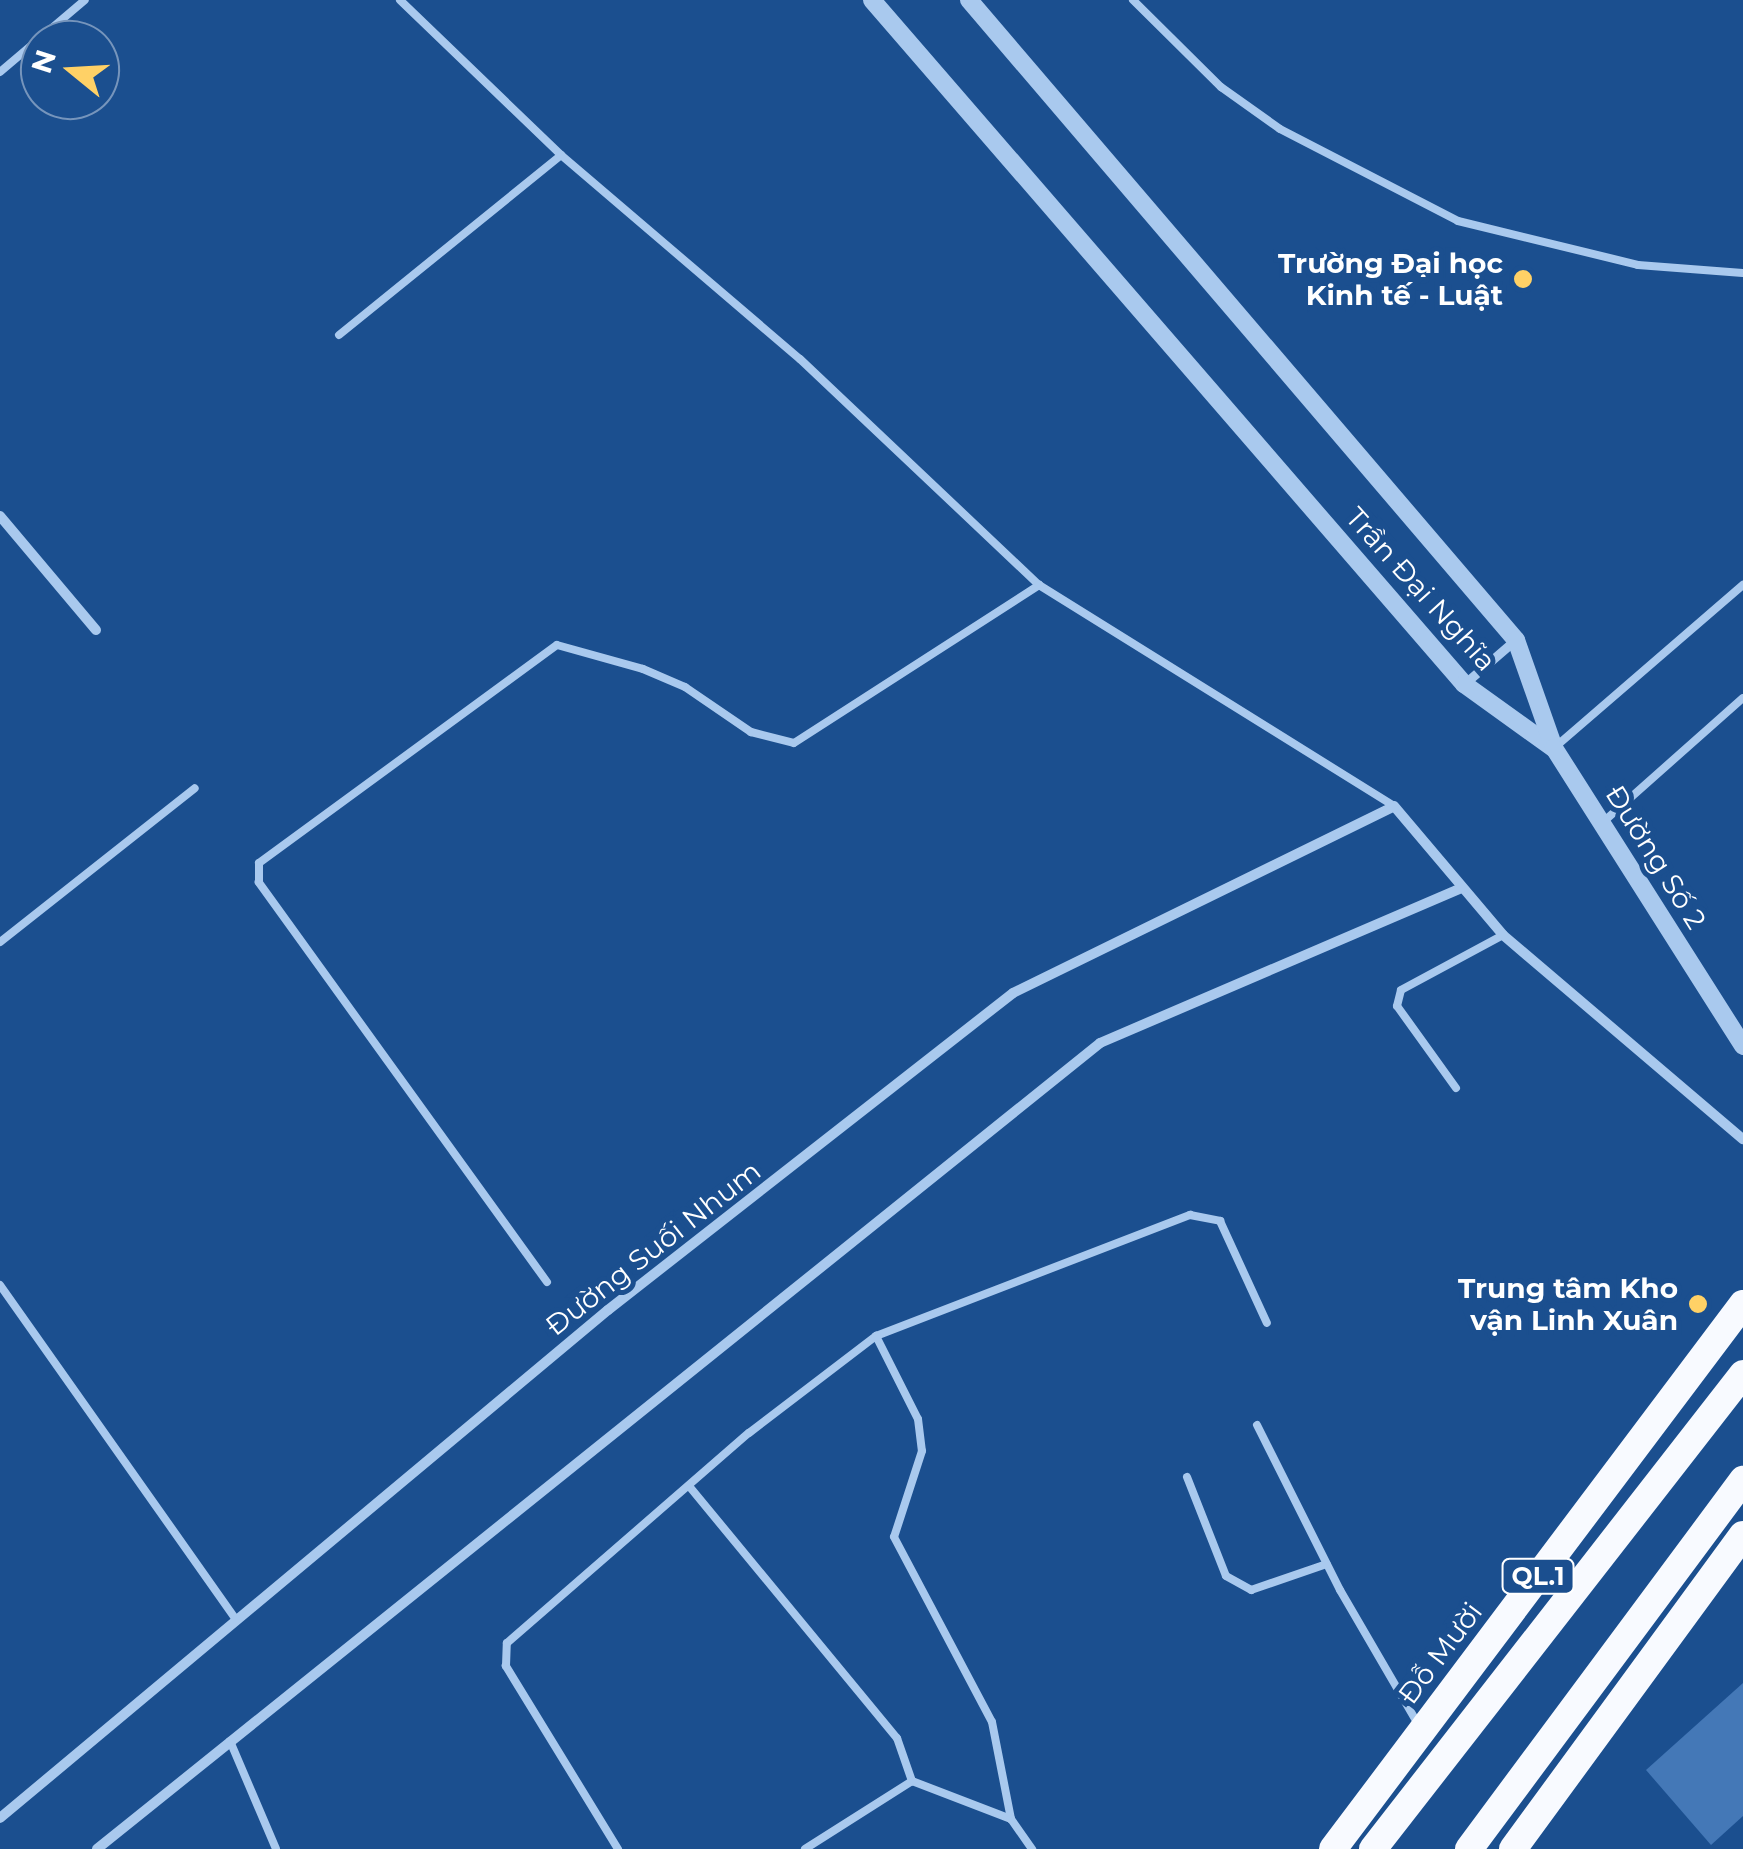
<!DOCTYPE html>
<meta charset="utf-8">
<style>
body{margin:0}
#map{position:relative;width:1743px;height:1849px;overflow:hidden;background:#1b4f8f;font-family:Montserrat,sans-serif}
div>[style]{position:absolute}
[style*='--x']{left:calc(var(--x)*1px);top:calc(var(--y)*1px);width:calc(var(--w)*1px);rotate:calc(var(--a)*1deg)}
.building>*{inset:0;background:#4478b7}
.service>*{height:8px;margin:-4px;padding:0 4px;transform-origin:4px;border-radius:4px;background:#a9c9ee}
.pedestrian>*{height:9px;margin:-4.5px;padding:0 4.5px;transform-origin:4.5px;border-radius:4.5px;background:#a9c9ee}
.minor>*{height:10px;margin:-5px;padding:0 5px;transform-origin:5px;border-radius:5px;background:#a9c9ee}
.tertiary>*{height:18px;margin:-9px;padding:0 9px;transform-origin:9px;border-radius:9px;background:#a9c9ee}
.trunk>*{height:28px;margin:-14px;padding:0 14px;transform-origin:14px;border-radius:14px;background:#f8faff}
.dots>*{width:28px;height:28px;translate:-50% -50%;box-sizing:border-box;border:5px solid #1b4f8f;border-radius:50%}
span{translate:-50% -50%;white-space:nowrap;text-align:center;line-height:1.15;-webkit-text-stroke:10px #1b4f8f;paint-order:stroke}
.shield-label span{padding:2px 8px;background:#1b4f8f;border:2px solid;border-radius:8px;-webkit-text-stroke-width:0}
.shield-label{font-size:25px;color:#fff;font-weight:700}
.poi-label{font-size:28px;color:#fff;font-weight:700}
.right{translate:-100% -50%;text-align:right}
.street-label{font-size:28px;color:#fff}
.north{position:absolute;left:20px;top:20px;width:100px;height:100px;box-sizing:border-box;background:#1b4f8f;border:2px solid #7695bc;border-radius:50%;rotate:288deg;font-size:28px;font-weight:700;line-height:40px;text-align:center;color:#fff}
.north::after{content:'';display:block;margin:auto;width:35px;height:45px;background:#ffd166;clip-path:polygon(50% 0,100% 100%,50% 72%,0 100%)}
</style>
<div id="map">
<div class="building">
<div style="clip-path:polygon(1743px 1683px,1743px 1816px,1711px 1845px,1646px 1770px)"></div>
</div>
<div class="service">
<div style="--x:400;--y:0;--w:223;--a:43.9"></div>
<div style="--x:561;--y:155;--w:314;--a:40.5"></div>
<div style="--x:800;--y:359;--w:329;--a:43.4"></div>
<div style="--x:1039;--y:585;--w:418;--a:31.9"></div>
<div style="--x:1133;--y:0;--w:124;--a:44.7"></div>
<div style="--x:1221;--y:87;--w:72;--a:35.4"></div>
<div style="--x:1280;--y:129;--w:200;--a:27.3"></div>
<div style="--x:1458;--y:221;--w:185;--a:13.7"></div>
<div style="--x:1638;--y:265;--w:105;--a:4.4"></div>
<div style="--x:0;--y:72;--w:111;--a:-40.3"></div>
<div style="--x:339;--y:335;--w:286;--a:-39"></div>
<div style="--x:1554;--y:748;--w:250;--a:-40.8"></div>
<div style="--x:1602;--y:823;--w:188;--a:-41.6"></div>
<div style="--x:0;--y:942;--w:248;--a:-38.3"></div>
<div style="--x:1456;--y:1088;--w:101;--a:-125.7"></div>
<div style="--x:1397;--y:1006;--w:16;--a:-76"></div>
<div style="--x:1401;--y:990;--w:116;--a:-28.3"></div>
<div style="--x:547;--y:1282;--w:493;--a:-125.8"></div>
<div style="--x:259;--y:882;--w:19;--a:-90"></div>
<div style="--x:259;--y:863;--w:369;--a:-36.2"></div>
<div style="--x:557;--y:645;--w:89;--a:15.6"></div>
<div style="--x:643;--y:669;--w:46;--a:23.2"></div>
<div style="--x:685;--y:687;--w:80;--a:34.3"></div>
<div style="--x:751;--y:732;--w:44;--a:14.3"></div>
<div style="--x:794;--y:743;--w:292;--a:-32.8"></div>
<div style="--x:0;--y:1285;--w:409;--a:54.8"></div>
<div style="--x:876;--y:1336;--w:337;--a:-21.1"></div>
<div style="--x:1190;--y:1215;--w:31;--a:11"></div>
<div style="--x:1220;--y:1221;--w:112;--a:65.3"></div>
<div style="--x:1257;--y:1425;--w:185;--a:63.3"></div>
<div style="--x:1340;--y:1590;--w:155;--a:59.8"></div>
<div style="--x:1187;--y:1477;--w:106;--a:68.5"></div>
<div style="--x:1226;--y:1576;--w:29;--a:29"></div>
<div style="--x:1251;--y:1590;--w:80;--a:-18.9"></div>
<div style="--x:689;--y:1486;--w:327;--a:50.5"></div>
<div style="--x:897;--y:1738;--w:46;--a:70.8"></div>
<div style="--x:912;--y:1781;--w:106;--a:21"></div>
<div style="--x:230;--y:1741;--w:117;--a:66.9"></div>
<div style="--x:618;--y:1849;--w:215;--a:-121.5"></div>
<div style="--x:506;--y:1666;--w:23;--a:-88"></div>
<div style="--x:507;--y:1643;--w:320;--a:-41"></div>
<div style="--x:749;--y:1433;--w:160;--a:-37.4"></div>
<div style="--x:876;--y:1336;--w:93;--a:63.2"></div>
<div style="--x:918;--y:1419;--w:32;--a:83"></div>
<div style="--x:922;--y:1451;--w:90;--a:108"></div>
<div style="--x:894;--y:1537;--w:209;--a:62.1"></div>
<div style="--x:992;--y:1722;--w:99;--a:78.9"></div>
<div style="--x:1011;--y:1819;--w:37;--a:55"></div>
<div style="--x:805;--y:1849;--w:127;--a:-32.4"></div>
</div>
<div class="pedestrian">
<div style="--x:1464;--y:684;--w:67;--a:-40.8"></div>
</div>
<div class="minor">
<div style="--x:0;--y:516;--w:149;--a:49.9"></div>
<div style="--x:0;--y:1818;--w:792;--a:-39.88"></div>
<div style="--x:608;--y:1310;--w:514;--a:-38.05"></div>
<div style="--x:1013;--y:993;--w:424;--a:-26.1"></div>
<div style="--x:1394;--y:806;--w:169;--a:49.8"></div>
<div style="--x:1503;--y:935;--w:315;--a:40.4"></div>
<div style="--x:97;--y:1849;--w:1287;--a:-38.78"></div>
<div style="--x:1100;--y:1043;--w:393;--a:-23.2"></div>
</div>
<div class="tertiary">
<div style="--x:872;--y:0;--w:905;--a:49.12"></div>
<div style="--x:1464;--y:684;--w:110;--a:35.7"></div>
<div style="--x:969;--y:0;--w:842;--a:49.48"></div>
<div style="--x:1516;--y:640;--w:114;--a:70.6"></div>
<div style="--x:1554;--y:748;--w:353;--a:57.6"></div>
</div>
<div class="trunk">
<div style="--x:1333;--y:1849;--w:682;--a:-53.05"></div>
<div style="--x:1373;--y:1849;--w:602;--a:-52.08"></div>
<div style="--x:1469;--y:1849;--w:460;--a:-53.4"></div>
<div style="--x:1513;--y:1849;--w:389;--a:-53.8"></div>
</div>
<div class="dots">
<div style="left:1523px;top:279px;background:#ffd166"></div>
<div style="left:1698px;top:1304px;background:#ffd166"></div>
</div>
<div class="shield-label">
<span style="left:1538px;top:1576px">QL.1</span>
</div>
<div class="poi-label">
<span class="right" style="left:1503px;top:279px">Trường Đại học<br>Kinh tế - Luật</span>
<span class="right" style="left:1678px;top:1304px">Trung tâm Kho<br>vận Linh Xuân</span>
</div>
<div class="street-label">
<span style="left:1421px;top:589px;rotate:48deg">Trần Đại Nghĩa</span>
<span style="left:1656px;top:857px;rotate:58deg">Đường Số 2</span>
<span style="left:653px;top:1248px;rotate:-38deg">Đường Suối Nhum</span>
<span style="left:1440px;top:1653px;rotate:-53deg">Đỗ Mười</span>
</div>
<div class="north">N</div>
</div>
